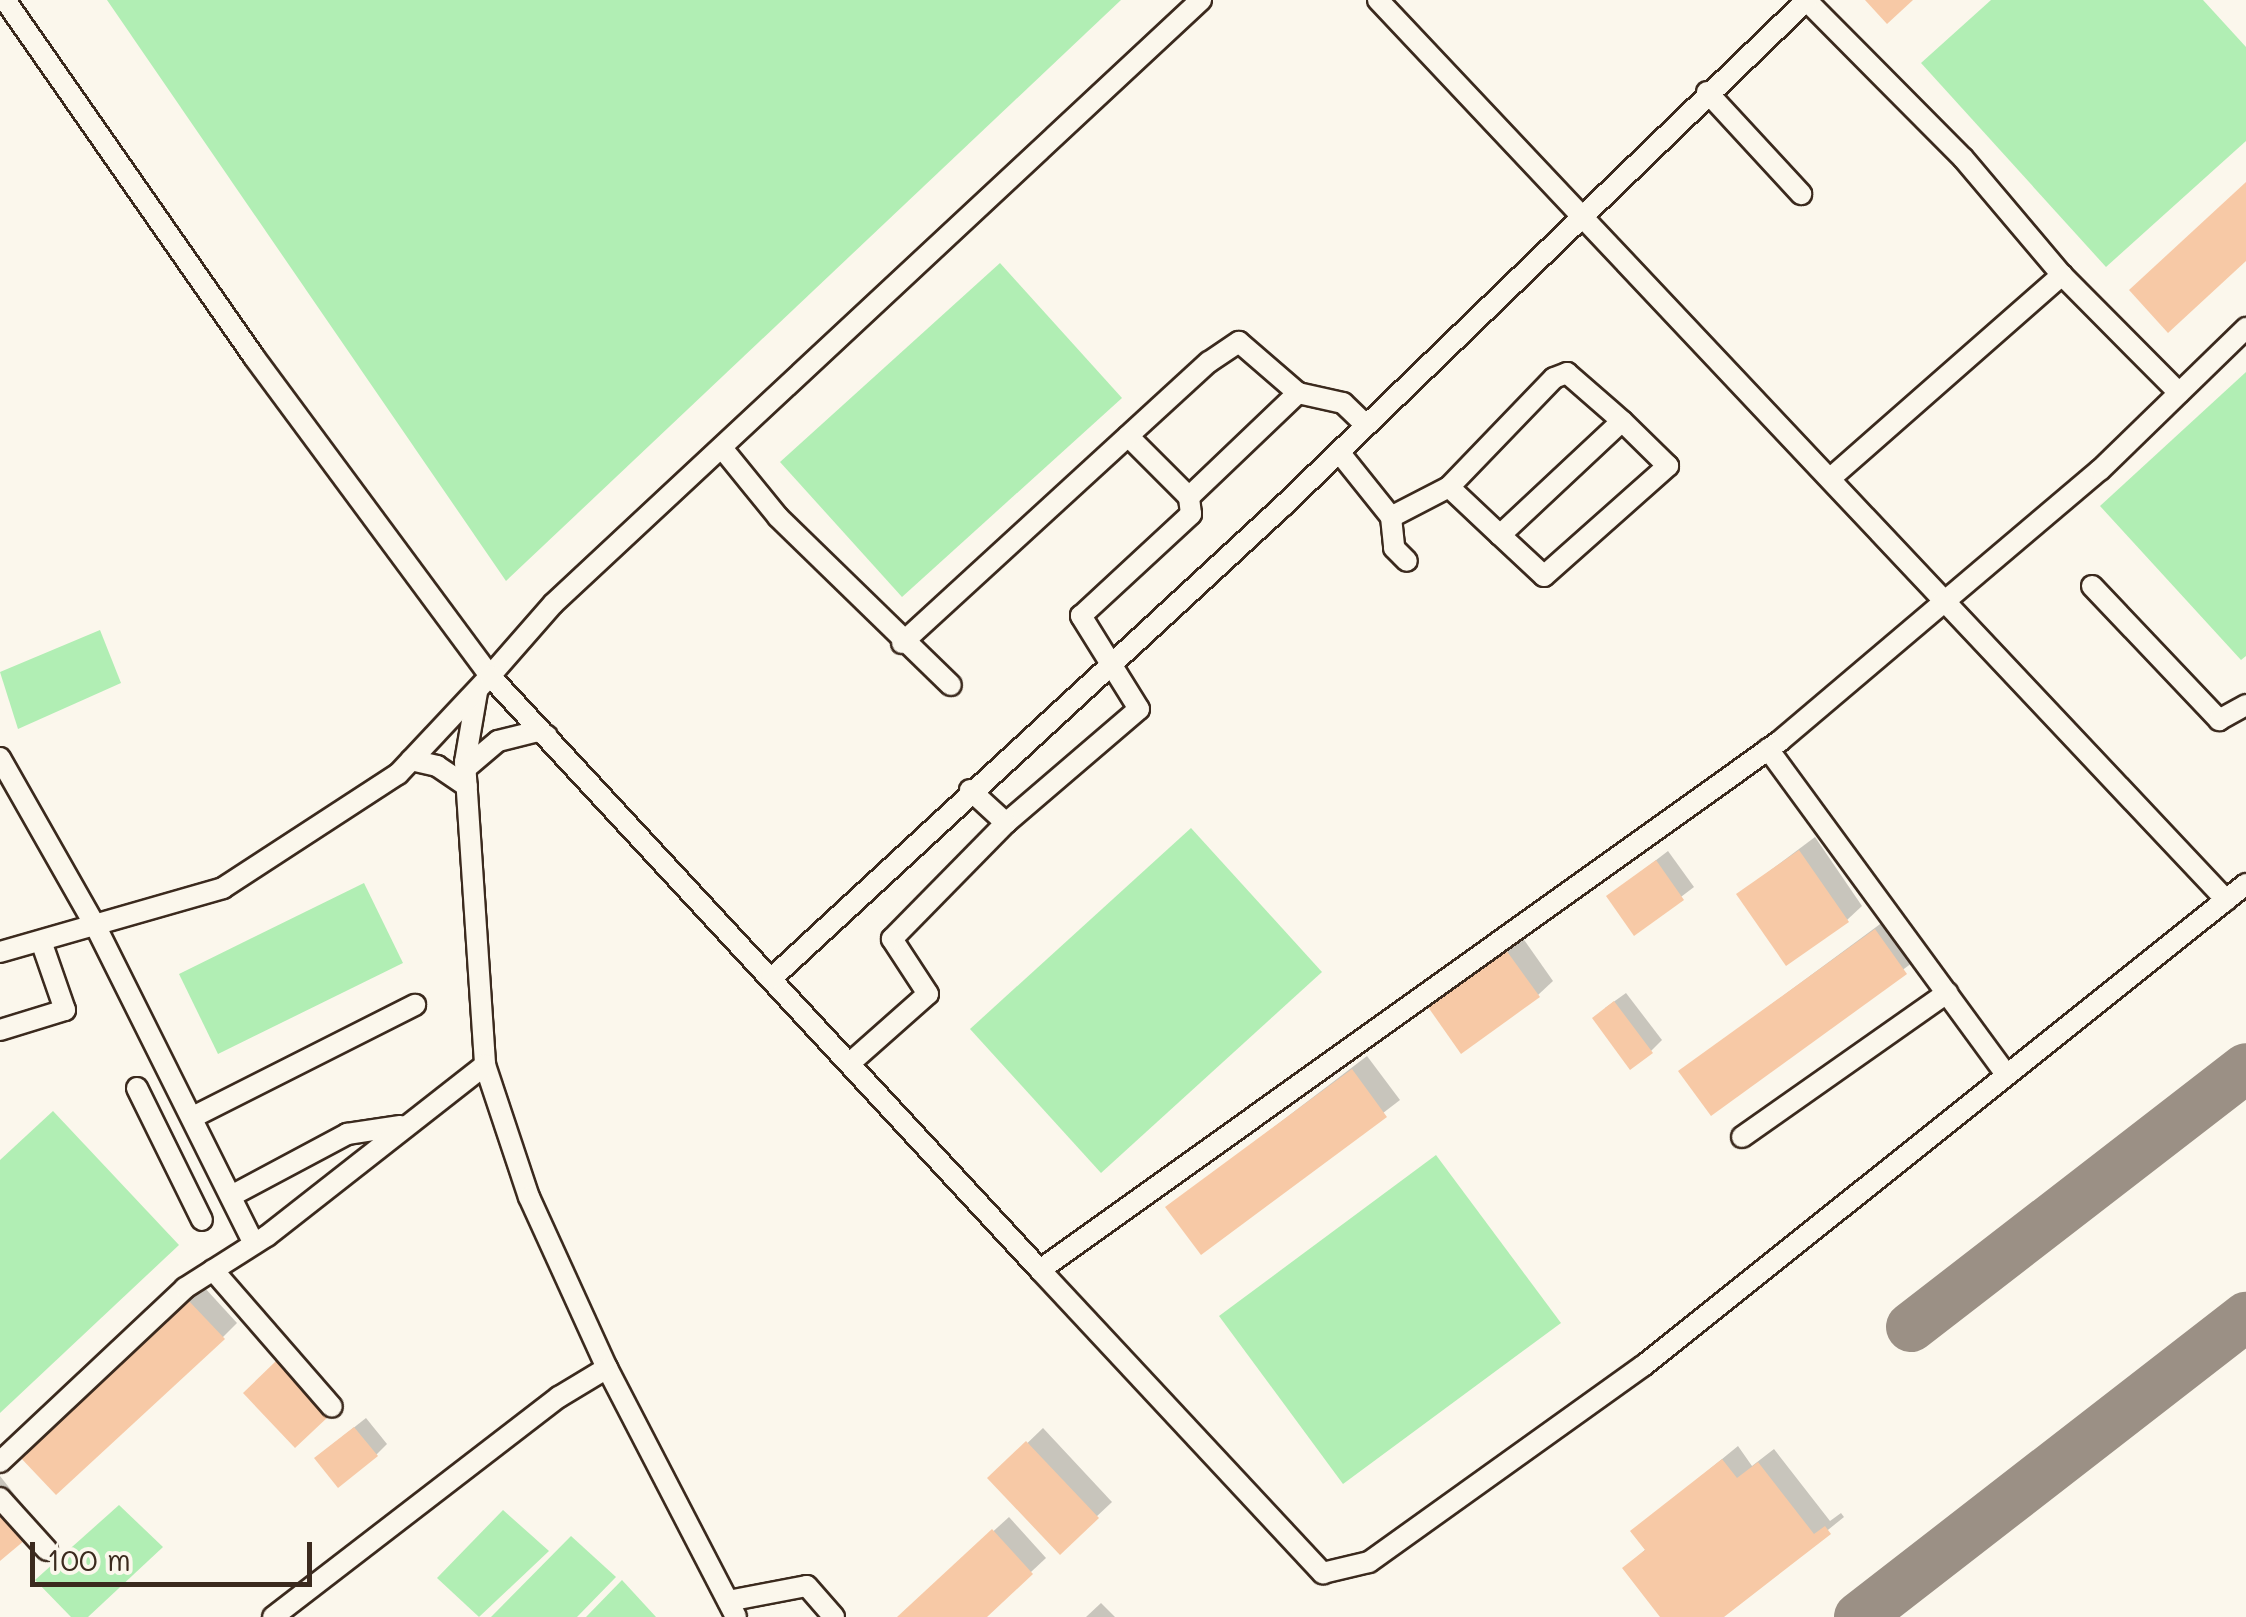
<!DOCTYPE html>
<style>
body{margin:0}
#map{position:relative;width:2246px;height:1617px;overflow:hidden;background:#fbf7ec;font-family:Mali,sans-serif}
div>[style]{position:absolute}
[style*='--x']{left:calc(var(--x)*1px);top:calc(var(--y)*1px);width:calc(var(--w)*1px);rotate:calc(var(--a)*1deg)}
.green>*{inset:0;background:#b1eeb4}
.shadow>*{inset:0;background:#0003}
.taxiway>*{height:50px;margin:-25px;padding:0 25px;transform-origin:25px;border-radius:25px;background:#9b9085}
.building>*{inset:0;background:#f7c9a6}
.roads{filter:drop-shadow(2px 0 #3b2a1e) drop-shadow(-2px 0 #3b2a1e) drop-shadow(0 2px #3b2a1e) drop-shadow(0 -2px #3b2a1e)}
.minor>*{height:20px;margin:-10px;padding:0 10px;transform-origin:10px;border-radius:10px;background:#fbf7ec}
span{translate:-50% -50%;white-space:nowrap;text-align:center;line-height:1.15;-webkit-text-stroke:9px #fbf7ec;paint-order:stroke}
.scale{position:absolute;left:30px;top:1542px;width:282px;height:45px;box-sizing:border-box;border:5px solid #3b2a1e;border-top:0;padding-left:12px;font-size:30px;line-height:35px;white-space:nowrap;color:#3b2a1e;-webkit-text-stroke:8px #fbf7ec;paint-order:stroke}
</style>
<div id="map">
<div class="green">
<div style="clip-path:polygon(107px 0,1121px 0,506px 581px)"></div>
<div style="clip-path:polygon(1991px 0,2203px 0,2246px 47px,2246px 141px,2106px 267px,1921px 63px)"></div>
<div style="clip-path:polygon(1000px 263px,1122px 398px,902px 597px,780px 462px)"></div>
<div style="clip-path:polygon(2246px 372px,2246px 656px,2241px 660px,2100px 506px)"></div>
<div style="clip-path:polygon(100px 630px,121px 683px,18px 729px,0 672px)"></div>
<div style="clip-path:polygon(1191px 828px,1322px 972px,1101px 1173px,970px 1029px)"></div>
<div style="clip-path:polygon(364px 883px,403px 963px,218px 1054px,179px 974px)"></div>
<div style="clip-path:polygon(53px 1111px,179px 1245px,0 1413px,0 1160px)"></div>
<div style="clip-path:polygon(1436px 1155px,1561px 1323px,1343px 1484px,1219px 1316px)"></div>
<div style="clip-path:polygon(119px 1505px,163px 1547px,88px 1617px,71px 1617px,35px 1580px)"></div>
<div style="clip-path:polygon(503px 1510px,549px 1551px,479px 1617px,437px 1578px)"></div>
<div style="clip-path:polygon(571px 1536px,616px 1577px,577px 1617px,491px 1617px)"></div>
<div style="clip-path:polygon(622px 1580px,656px 1617px,586px 1617px)"></div>
</div>
<div class="shadow">
<div style="clip-path:polygon(1815px 837px,1862px 906px,1847px 920px,1739px 894px)"></div>
<div style="clip-path:polygon(1668px 851px,1694px 887px,1635px 932px,1609px 896px)"></div>
<div style="clip-path:polygon(1891px 916px,1920px 957px,1711px 1112px,1681px 1071px)"></div>
<div style="clip-path:polygon(1522px 937px,1553px 981px,1538px 995px,1431px 1007px)"></div>
<div style="clip-path:polygon(1626px 993px,1662px 1040px,1651px 1051px,1605px 1008px)"></div>
<div style="clip-path:polygon(1367px 1056px,1400px 1100px,1202px 1252px,1169px 1207px)"></div>
<div style="clip-path:polygon(204px 1287px,237px 1323px,223px 1337px,37px 1441px)"></div>
<div style="clip-path:polygon(366px 1418px,387px 1444px,376px 1455px,328px 1448px)"></div>
<div style="clip-path:polygon(1043px 1428px,1112px 1502px,1060px 1551px,991px 1478px)"></div>
<div style="clip-path:polygon(1738px 1446px,1752px 1466px,1774px 1449px,1830px 1521px,1841px 1513px,1844px 1517px,1720px 1617px,1663px 1617px,1625px 1568px,1647px 1548px,1634px 1531px)"></div>
<div style="clip-path:polygon(0 1476px,38px 1524px,0 1557px)"></div>
<div style="clip-path:polygon(1009px 1517px,1046px 1558px,983px 1617px,899px 1617px)"></div>
<div style="clip-path:polygon(1101px 1603px,1115px 1617px,1086px 1617px)"></div>
</div>
<div class="taxiway">
<div style="--x:1911;--y:1327;--w:423;--a:-37.7"></div>
<div style="--x:1859;--y:1617;--w:490;--a:-37.8"></div>
</div>
<div class="building">
<div style="clip-path:polygon(1865px 0,1913px 0,1887px 24px)"></div>
<div style="clip-path:polygon(2246px 182px,2246px 261px,2168px 333px,2129px 290px)"></div>
<div style="clip-path:polygon(1799px 850px,1849px 922px,1786px 966px,1736px 894px)"></div>
<div style="clip-path:polygon(1656px 860px,1684px 900px,1634px 936px,1606px 896px)"></div>
<div style="clip-path:polygon(1875px 929px,1907px 974px,1711px 1116px,1678px 1071px)"></div>
<div style="clip-path:polygon(1506px 950px,1540px 997px,1461px 1054px,1428px 1007px)"></div>
<div style="clip-path:polygon(1614px 1001px,1653px 1053px,1630px 1070px,1592px 1018px)"></div>
<div style="clip-path:polygon(1352px 1069px,1387px 1117px,1201px 1255px,1165px 1207px)"></div>
<div style="clip-path:polygon(188px 1300px,225px 1339px,56px 1495px,19px 1456px)"></div>
<div style="clip-path:polygon(276px 1361px,329px 1416px,295px 1448px,243px 1393px)"></div>
<div style="clip-path:polygon(354px 1427px,378px 1456px,338px 1488px,314px 1458px)"></div>
<div style="clip-path:polygon(1026px 1441px,1099px 1518px,1060px 1555px,987px 1478px)"></div>
<div style="clip-path:polygon(1722px 1459px,1737px 1478px,1758px 1462px,1814px 1534px,1825px 1526px,1831px 1534px,1724px 1617px,1660px 1617px,1622px 1568px,1645px 1550px,1630px 1531px)"></div>
<div style="clip-path:polygon(0 1509px,25px 1540px,0 1561px)"></div>
<div style="clip-path:polygon(992px 1529px,1033px 1574px,987px 1617px,897px 1617px)"></div>
</div>
<div class="roads">
<div class="minor">
<div style="--x:5;--y:0;--w:435;--a:55.1"></div>
<div style="--x:254;--y:357;--w:397;--a:53.5"></div>
<div style="--x:490;--y:676;--w:96;--a:-48.8"></div>
<div style="--x:553;--y:604;--w:886;--a:-42.99"></div>
<div style="--x:1378;--y:0;--w:1237;--a:46.7"></div>
<div style="--x:1806;--y:0;--w:223;--a:45.2"></div>
<div style="--x:1963;--y:158;--w:153;--a:49.8"></div>
<div style="--x:1707;--y:92;--w:139;--a:47.3"></div>
<div style="--x:1128;--y:436;--w:86;--a:45"></div>
<div style="--x:1189;--y:497;--w:151;--a:-43.7"></div>
<div style="--x:722;--y:448;--w:89;--a:50.9"></div>
<div style="--x:778;--y:517;--w:241;--a:44.2"></div>
<div style="--x:1339;--y:452;--w:83;--a:51.3"></div>
<div style="--x:1391;--y:517;--w:31;--a:84"></div>
<div style="--x:1394;--y:548;--w:18;--a:45"></div>
<div style="--x:1833;--y:476;--w:305;--a:-41.3"></div>
<div style="--x:2062;--y:275;--w:166;--a:45.2"></div>
<div style="--x:1449;--y:487;--w:151;--a:-46.1"></div>
<div style="--x:1554;--y:378;--w:14;--a:-21"></div>
<div style="--x:1567;--y:373;--w:73;--a:41.1"></div>
<div style="--x:1391;--y:517;--w:65;--a:-27.3"></div>
<div style="--x:1449;--y:487;--w:70;--a:43.3"></div>
<div style="--x:1500;--y:535;--w:60;--a:43"></div>
<div style="--x:1544;--y:576;--w:166;--a:-41.6"></div>
<div style="--x:1668;--y:466;--w:64;--a:-135.6"></div>
<div style="--x:1622;--y:421;--w:167;--a:136.9"></div>
<div style="--x:2092;--y:586;--w:185;--a:46.5"></div>
<div style="--x:2219;--y:720;--w:31;--a:-29"></div>
<div style="--x:902;--y:643;--w:416;--a:-42.5"></div>
<div style="--x:1209;--y:362;--w:36;--a:-34"></div>
<div style="--x:1239;--y:342;--w:78;--a:40.8"></div>
<div style="--x:1298;--y:393;--w:46;--a:12.5"></div>
<div style="--x:1343;--y:403;--w:32;--a:44"></div>
<div style="--x:477;--y:692;--w:71;--a:99.7"></div>
<div style="--x:465;--y:762;--w:304;--a:86.2"></div>
<div style="--x:485;--y:1065;--w:139;--a:71.6"></div>
<div style="--x:529;--y:1197;--w:188;--a:65.5"></div>
<div style="--x:607;--y:1368;--w:280;--a:62.6"></div>
<div style="--x:1768;--y:749;--w:403;--a:53.8"></div>
<div style="--x:0;--y:758;--w:192;--a:60.4"></div>
<div style="--x:95;--y:925;--w:354;--a:63.5"></div>
<div style="--x:411;--y:760;--w:27;--a:13"></div>
<div style="--x:437;--y:766;--w:36;--a:34"></div>
<div style="--x:466;--y:768;--w:42;--a:-40.2"></div>
<div style="--x:498;--y:741;--w:41;--a:-14"></div>
<div style="--x:538;--y:731;--w:10;--a:29"></div>
<div style="--x:970;--y:790;--w:49;--a:42.5"></div>
<div style="--x:1006;--y:823;--w:175;--a:-40.6"></div>
<div style="--x:1139;--y:709;--w:110;--a:-121.9"></div>
<div style="--x:1081;--y:616;--w:150;--a:-42.8"></div>
<div style="--x:1191;--y:514;--w:17;--a:-97"></div>
<div style="--x:0;--y:952;--w:232;--a:-16"></div>
<div style="--x:223;--y:888;--w:209;--a:-33.1"></div>
<div style="--x:398;--y:774;--w:134;--a:-46.8"></div>
<div style="--x:490;--y:676;--w:810;--a:47.2"></div>
<div style="--x:1040;--y:1270;--w:910;--a:-35.56"></div>
<div style="--x:1780;--y:741;--w:419;--a:-40.3"></div>
<div style="--x:2100;--y:470;--w:204;--a:-44.2"></div>
<div style="--x:772;--y:978;--w:696;--a:-42.73"></div>
<div style="--x:1283;--y:506;--w:728;--a:-44"></div>
<div style="--x:0;--y:1030;--w:68;--a:-17.1"></div>
<div style="--x:65;--y:1010;--w:73;--a:-109.2"></div>
<div style="--x:850;--y:1063;--w:104;--a:-41.5"></div>
<div style="--x:928;--y:994;--w:66;--a:-123.2"></div>
<div style="--x:892;--y:939;--w:163;--a:-45.5"></div>
<div style="--x:137;--y:1088;--w:147;--a:63.8"></div>
<div style="--x:193;--y:1117;--w:249;--a:-26.8"></div>
<div style="--x:1742;--y:1137;--w:251;--a:-35.1"></div>
<div style="--x:231;--y:1196;--w:132;--a:-28.1"></div>
<div style="--x:347;--y:1134;--w:54;--a:-8.6"></div>
<div style="--x:213;--y:1270;--w:181;--a:49"></div>
<div style="--x:1040;--y:1270;--w:415;--a:47"></div>
<div style="--x:1323;--y:1573;--w:47;--a:-13.4"></div>
<div style="--x:1369;--y:1562;--w:337;--a:-35.6"></div>
<div style="--x:1643;--y:1366;--w:772;--a:-38.64"></div>
<div style="--x:0;--y:1462;--w:254;--a:-43.2"></div>
<div style="--x:185;--y:1288;--w:97;--a:-32.4"></div>
<div style="--x:267;--y:1236;--w:277;--a:-38.1"></div>
<div style="--x:0;--y:1498;--w:70;--a:47.9"></div>
<div style="--x:728;--y:1601;--w:80;--a:-10.8"></div>
<div style="--x:807;--y:1586;--w:41;--a:48.9"></div>
<div style="--x:273;--y:1617;--w:361;--a:-37.6"></div>
<div style="--x:559;--y:1397;--w:56;--a:-31.1"></div>
</div>
</div>
<div class="scale">100 m</div>
</div>
